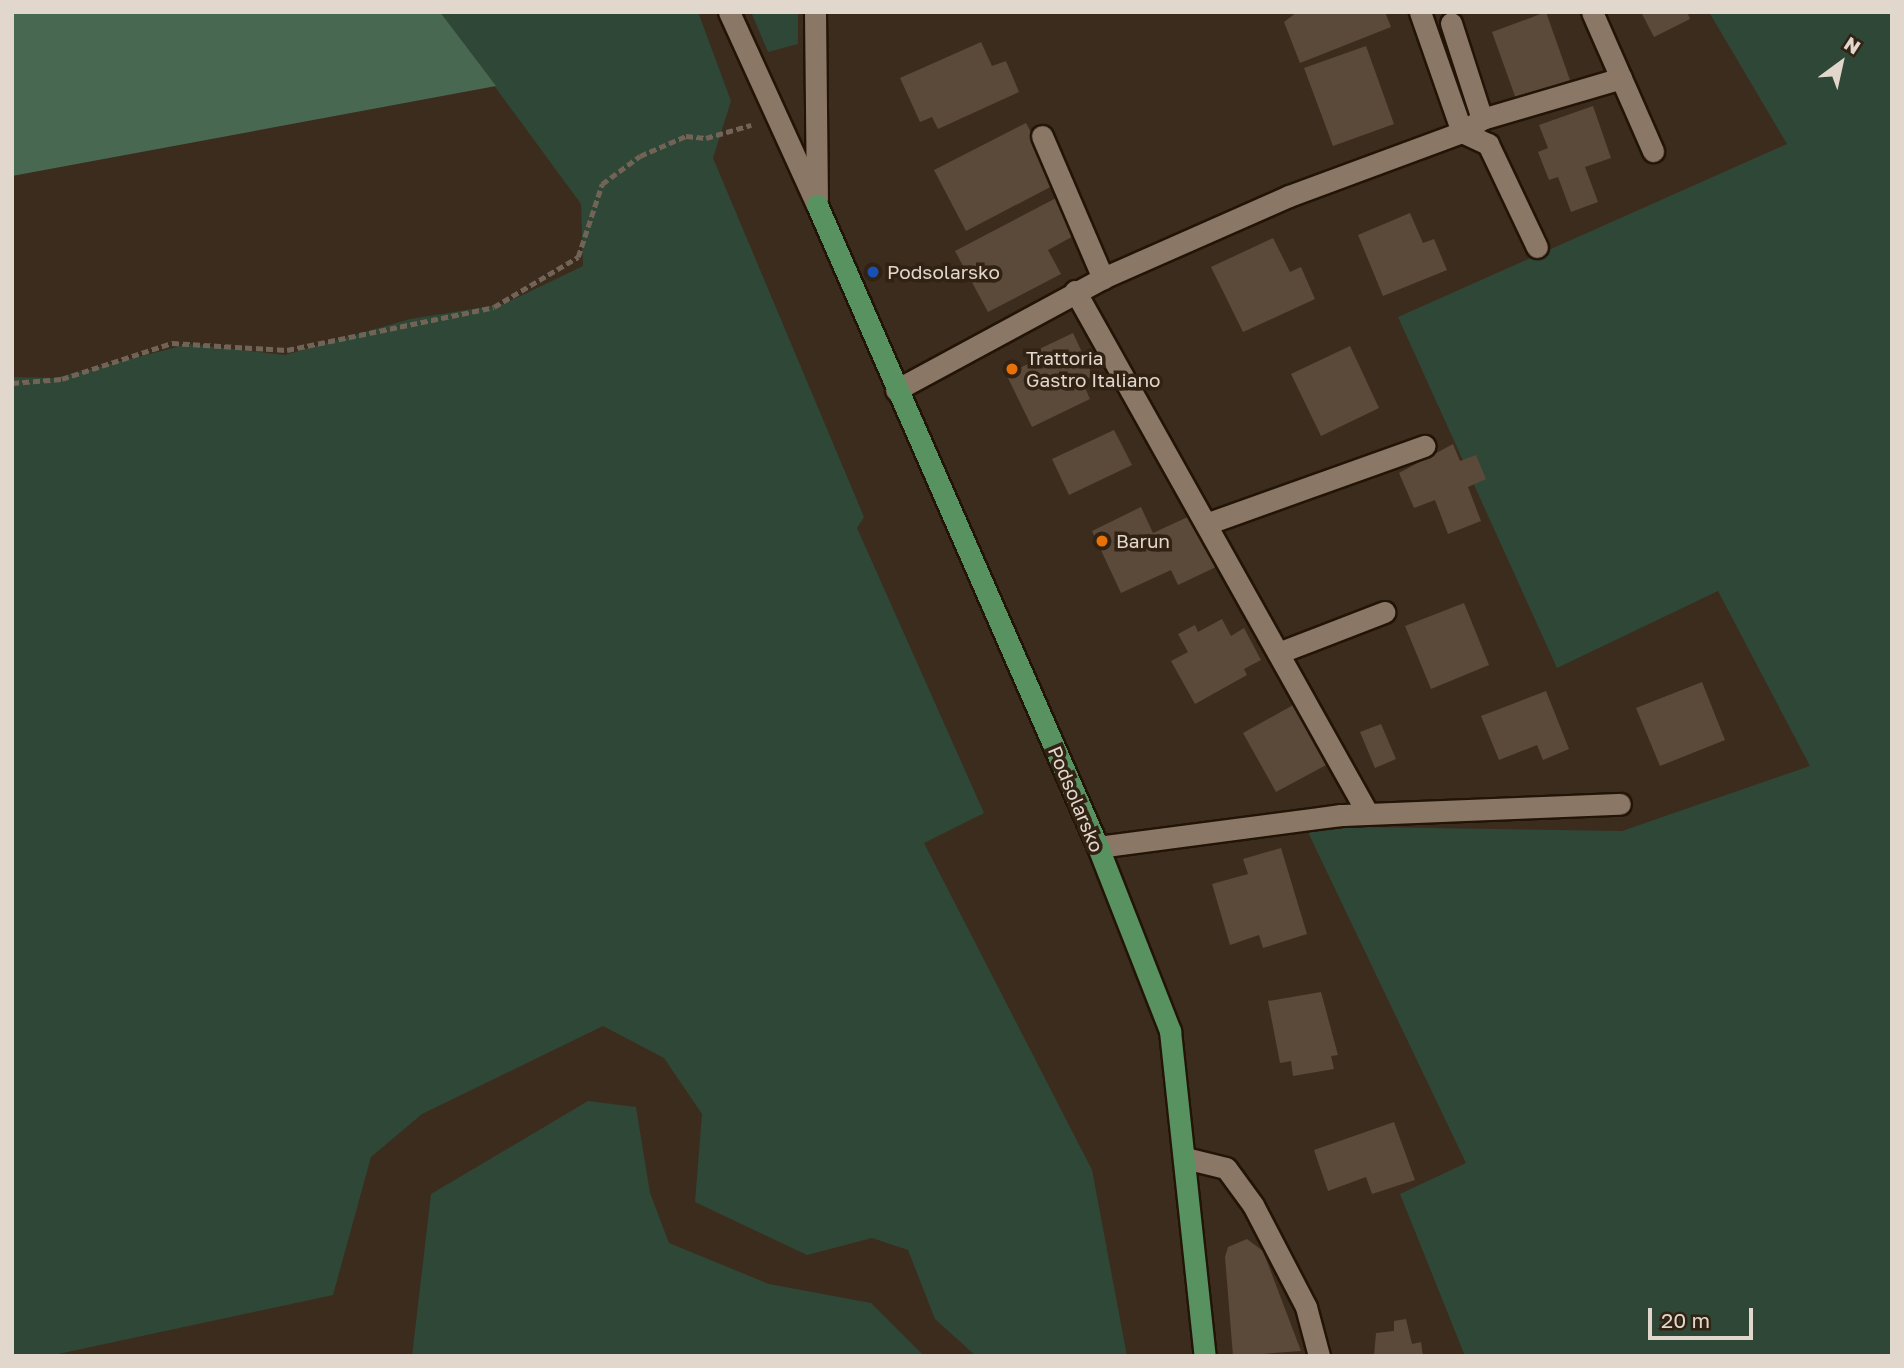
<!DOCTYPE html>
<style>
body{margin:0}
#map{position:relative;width:1904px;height:1368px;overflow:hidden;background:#3c2c1d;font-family:"Golos Text",sans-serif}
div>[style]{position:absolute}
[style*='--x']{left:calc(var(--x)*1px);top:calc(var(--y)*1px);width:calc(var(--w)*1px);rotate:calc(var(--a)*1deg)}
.green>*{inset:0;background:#2f4736}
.forest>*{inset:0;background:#496852}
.building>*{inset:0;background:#5b4a3a}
.path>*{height:4.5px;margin-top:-2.25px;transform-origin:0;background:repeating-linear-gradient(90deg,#716355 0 7px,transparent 0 10.5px)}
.roads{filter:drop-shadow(2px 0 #221406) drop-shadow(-2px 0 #221406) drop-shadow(0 2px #221406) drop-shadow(0 -2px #221406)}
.minor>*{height:21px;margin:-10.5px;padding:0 10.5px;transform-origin:10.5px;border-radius:10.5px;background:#8a7766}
.major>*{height:21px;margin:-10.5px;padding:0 10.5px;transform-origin:10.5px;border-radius:10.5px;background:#599261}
.dots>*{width:19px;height:19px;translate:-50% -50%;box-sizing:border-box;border:4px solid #312213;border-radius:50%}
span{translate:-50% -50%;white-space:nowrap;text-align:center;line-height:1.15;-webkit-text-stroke:7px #312213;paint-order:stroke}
.poi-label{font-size:19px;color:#e1d7cd}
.left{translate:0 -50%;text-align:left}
.street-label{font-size:19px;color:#e1d7cd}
.frame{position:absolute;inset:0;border:14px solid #e1d7cd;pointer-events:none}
.north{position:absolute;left:1806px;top:28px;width:70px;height:70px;-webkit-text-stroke:5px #312213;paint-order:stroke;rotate:33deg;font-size:19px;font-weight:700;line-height:28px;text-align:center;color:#e1d7cd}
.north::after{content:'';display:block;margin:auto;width:24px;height:32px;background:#e1d7cd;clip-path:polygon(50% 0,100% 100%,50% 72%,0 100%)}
.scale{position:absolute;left:1648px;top:1308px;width:105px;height:32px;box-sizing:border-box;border:4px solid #e1d7cd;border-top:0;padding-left:9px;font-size:21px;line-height:24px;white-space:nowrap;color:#e1d7cd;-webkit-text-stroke:5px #312213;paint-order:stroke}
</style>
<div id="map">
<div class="green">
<div style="clip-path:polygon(440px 12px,698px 12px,731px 101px,713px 158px,864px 517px,857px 528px,984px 813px,924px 843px,1092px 1170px,1127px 1356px,976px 1356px,935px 1319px,908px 1250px,872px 1238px,807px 1255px,695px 1202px,702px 1114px,664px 1058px,603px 1026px,422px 1114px,371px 1157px,333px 1295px,49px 1356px,12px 1356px,12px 377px,55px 378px,189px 344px,285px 355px,410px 319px,504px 304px,583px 266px,581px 204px)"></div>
<div style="clip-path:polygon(751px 12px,798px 12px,798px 44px,768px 52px)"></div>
<div style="clip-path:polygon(1709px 12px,1892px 12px,1892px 1356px,1465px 1356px,1400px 1194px,1466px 1163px,1305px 826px,1622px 831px,1810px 766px,1718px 591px,1557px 668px,1398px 317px,1787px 144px)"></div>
<div style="clip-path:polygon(588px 1101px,636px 1107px,650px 1193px,669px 1243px,769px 1284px,871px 1303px,924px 1356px,412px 1356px,431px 1194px)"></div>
</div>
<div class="forest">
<div style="clip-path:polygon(12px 12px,440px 12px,496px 86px,12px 176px)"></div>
</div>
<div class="building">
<div style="clip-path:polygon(1297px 12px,1385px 12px,1391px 27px,1300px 63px,1284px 22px)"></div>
<div style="clip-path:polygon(1546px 12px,1570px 80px,1516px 99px,1492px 32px)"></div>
<div style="clip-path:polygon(1641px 12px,1687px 12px,1690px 19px,1654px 37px)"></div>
<div style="clip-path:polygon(981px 42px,992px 66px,1006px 61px,1019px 92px,938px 129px,932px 117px,920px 122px,900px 78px)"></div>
<div style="clip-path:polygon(1366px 46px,1394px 124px,1333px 146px,1304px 68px)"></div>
<div style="clip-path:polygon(1593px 106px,1611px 158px,1585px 167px,1598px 202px,1571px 212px,1558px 177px,1549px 180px,1538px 152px,1548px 148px,1539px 125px)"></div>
<div style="clip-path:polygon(1026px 123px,1058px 183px,966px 231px,934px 170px)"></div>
<div style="clip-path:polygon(1058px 197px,1077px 234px,1048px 250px,1061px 274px,988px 312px,955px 251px)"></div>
<div style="clip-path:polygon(1410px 213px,1423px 243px,1434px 239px,1447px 270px,1383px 296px,1358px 235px)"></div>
<div style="clip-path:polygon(1273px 238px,1290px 272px,1301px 267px,1315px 299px,1243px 332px,1211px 267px)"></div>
<div style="clip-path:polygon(1073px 333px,1093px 376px,1082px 381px,1090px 399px,1032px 427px,1006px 374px,1037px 360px,1033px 352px)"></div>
<div style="clip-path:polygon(1350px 346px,1379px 408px,1321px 436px,1291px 374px)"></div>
<div style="clip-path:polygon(1114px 430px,1132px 465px,1069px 495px,1052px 459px)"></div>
<div style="clip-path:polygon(1453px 444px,1460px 461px,1476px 455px,1486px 479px,1468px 487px,1481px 521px,1448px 534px,1435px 500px,1414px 508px,1399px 473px)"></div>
<div style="clip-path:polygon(1141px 507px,1153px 533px,1192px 515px,1216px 567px,1178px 585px,1171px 570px,1121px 593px,1092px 531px)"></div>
<div style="clip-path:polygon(1464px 603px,1489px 665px,1431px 689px,1405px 626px)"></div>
<div style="clip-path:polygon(1222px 619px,1231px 636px,1244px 628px,1261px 660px,1244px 669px,1247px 675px,1195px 704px,1171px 661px,1188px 652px,1178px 634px,1195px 625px,1198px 632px)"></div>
<div style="clip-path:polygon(1702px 682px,1725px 740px,1660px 766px,1636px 708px)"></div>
<div style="clip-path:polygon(1546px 691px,1569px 749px,1543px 760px,1537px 745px,1499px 760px,1481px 716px)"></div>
<div style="clip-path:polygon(1295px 704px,1328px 764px,1276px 792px,1243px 733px)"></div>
<div style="clip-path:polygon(1381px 724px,1396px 759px,1375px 768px,1360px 732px)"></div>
<div style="clip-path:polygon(1281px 848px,1307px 934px,1263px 948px,1259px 935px,1230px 945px,1212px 884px,1248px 874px,1243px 859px)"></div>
<div style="clip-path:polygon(1321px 992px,1338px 1055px,1331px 1056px,1334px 1069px,1293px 1076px,1291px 1061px,1280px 1063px,1268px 1001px)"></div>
<div style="clip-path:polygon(1394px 1122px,1415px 1180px,1372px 1194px,1366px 1177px,1328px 1191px,1314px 1150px)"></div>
<div style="clip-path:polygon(1247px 1239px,1263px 1251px,1301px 1351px,1233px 1356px,1225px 1257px,1228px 1247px)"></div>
<div style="clip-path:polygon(1406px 1319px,1412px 1344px,1421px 1342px,1423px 1356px,1374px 1356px,1376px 1333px,1394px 1331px,1394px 1321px)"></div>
</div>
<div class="path">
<div style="--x:12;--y:383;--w:50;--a:-4.6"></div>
<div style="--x:62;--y:379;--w:116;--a:-18.1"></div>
<div style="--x:172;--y:343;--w:115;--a:3.5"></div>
<div style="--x:287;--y:350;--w:211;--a:-11.7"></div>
<div style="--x:494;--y:307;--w:98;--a:-30.8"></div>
<div style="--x:578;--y:257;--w:77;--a:-71.8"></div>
<div style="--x:602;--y:184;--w:47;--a:-36.4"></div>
<div style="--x:640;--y:156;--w:50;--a:-23.5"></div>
<div style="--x:686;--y:136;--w:20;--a:6"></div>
<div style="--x:706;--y:138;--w:47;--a:-16.1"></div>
</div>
<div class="roads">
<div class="minor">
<div style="--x:729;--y:12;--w:212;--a:65.5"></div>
<div style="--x:815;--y:12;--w:187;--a:89.4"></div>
<div style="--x:1592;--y:12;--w:152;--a:66.3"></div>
<div style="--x:1451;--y:23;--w:101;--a:72.1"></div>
<div style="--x:1462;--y:132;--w:24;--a:-33"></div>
<div style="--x:1482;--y:119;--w:145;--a:-16.4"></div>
<div style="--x:1462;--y:132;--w:29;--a:25"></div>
<div style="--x:1488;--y:144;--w:114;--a:64.6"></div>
<div style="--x:1042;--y:136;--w:155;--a:66.8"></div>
<div style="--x:1075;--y:291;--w:599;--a:60.74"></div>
<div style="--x:896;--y:390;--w:235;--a:-28.4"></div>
<div style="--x:1103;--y:278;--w:203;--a:-23.8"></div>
<div style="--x:1289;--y:196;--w:184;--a:-20.3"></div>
<div style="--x:1462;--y:132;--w:127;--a:-109.3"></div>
<div style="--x:1206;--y:524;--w:232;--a:-19.7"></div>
<div style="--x:1278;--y:653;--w:114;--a:-21.1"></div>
<div style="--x:1098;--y:847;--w:245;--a:-7.5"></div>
<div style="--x:1341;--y:815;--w:279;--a:-2.3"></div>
<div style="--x:1185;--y:1158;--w:42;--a:13.7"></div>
<div style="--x:1226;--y:1168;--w:46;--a:53.9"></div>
<div style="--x:1253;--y:1205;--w:115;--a:62.5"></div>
<div style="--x:1306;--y:1307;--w:51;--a:75.1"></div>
</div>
<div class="major">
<div style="--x:817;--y:205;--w:701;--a:66.36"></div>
<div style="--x:1098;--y:847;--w:198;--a:68.6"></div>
<div style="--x:1170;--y:1031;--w:327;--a:83.9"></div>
</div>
</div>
<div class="dots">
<div style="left:873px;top:272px;background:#1a4fb4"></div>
<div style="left:1012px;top:369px;background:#e8710a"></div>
<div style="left:1102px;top:541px;background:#e8710a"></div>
</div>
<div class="poi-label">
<span class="left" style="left:887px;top:272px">Podsolarsko</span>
<span class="left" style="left:1026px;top:369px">Trattoria<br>Gastro Italiano</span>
<span class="left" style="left:1116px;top:541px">Barun</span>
</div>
<div class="street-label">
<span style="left:1076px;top:799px;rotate:67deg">Podsolarsko</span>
</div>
<div class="frame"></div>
<div class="north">N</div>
<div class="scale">20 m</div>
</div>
